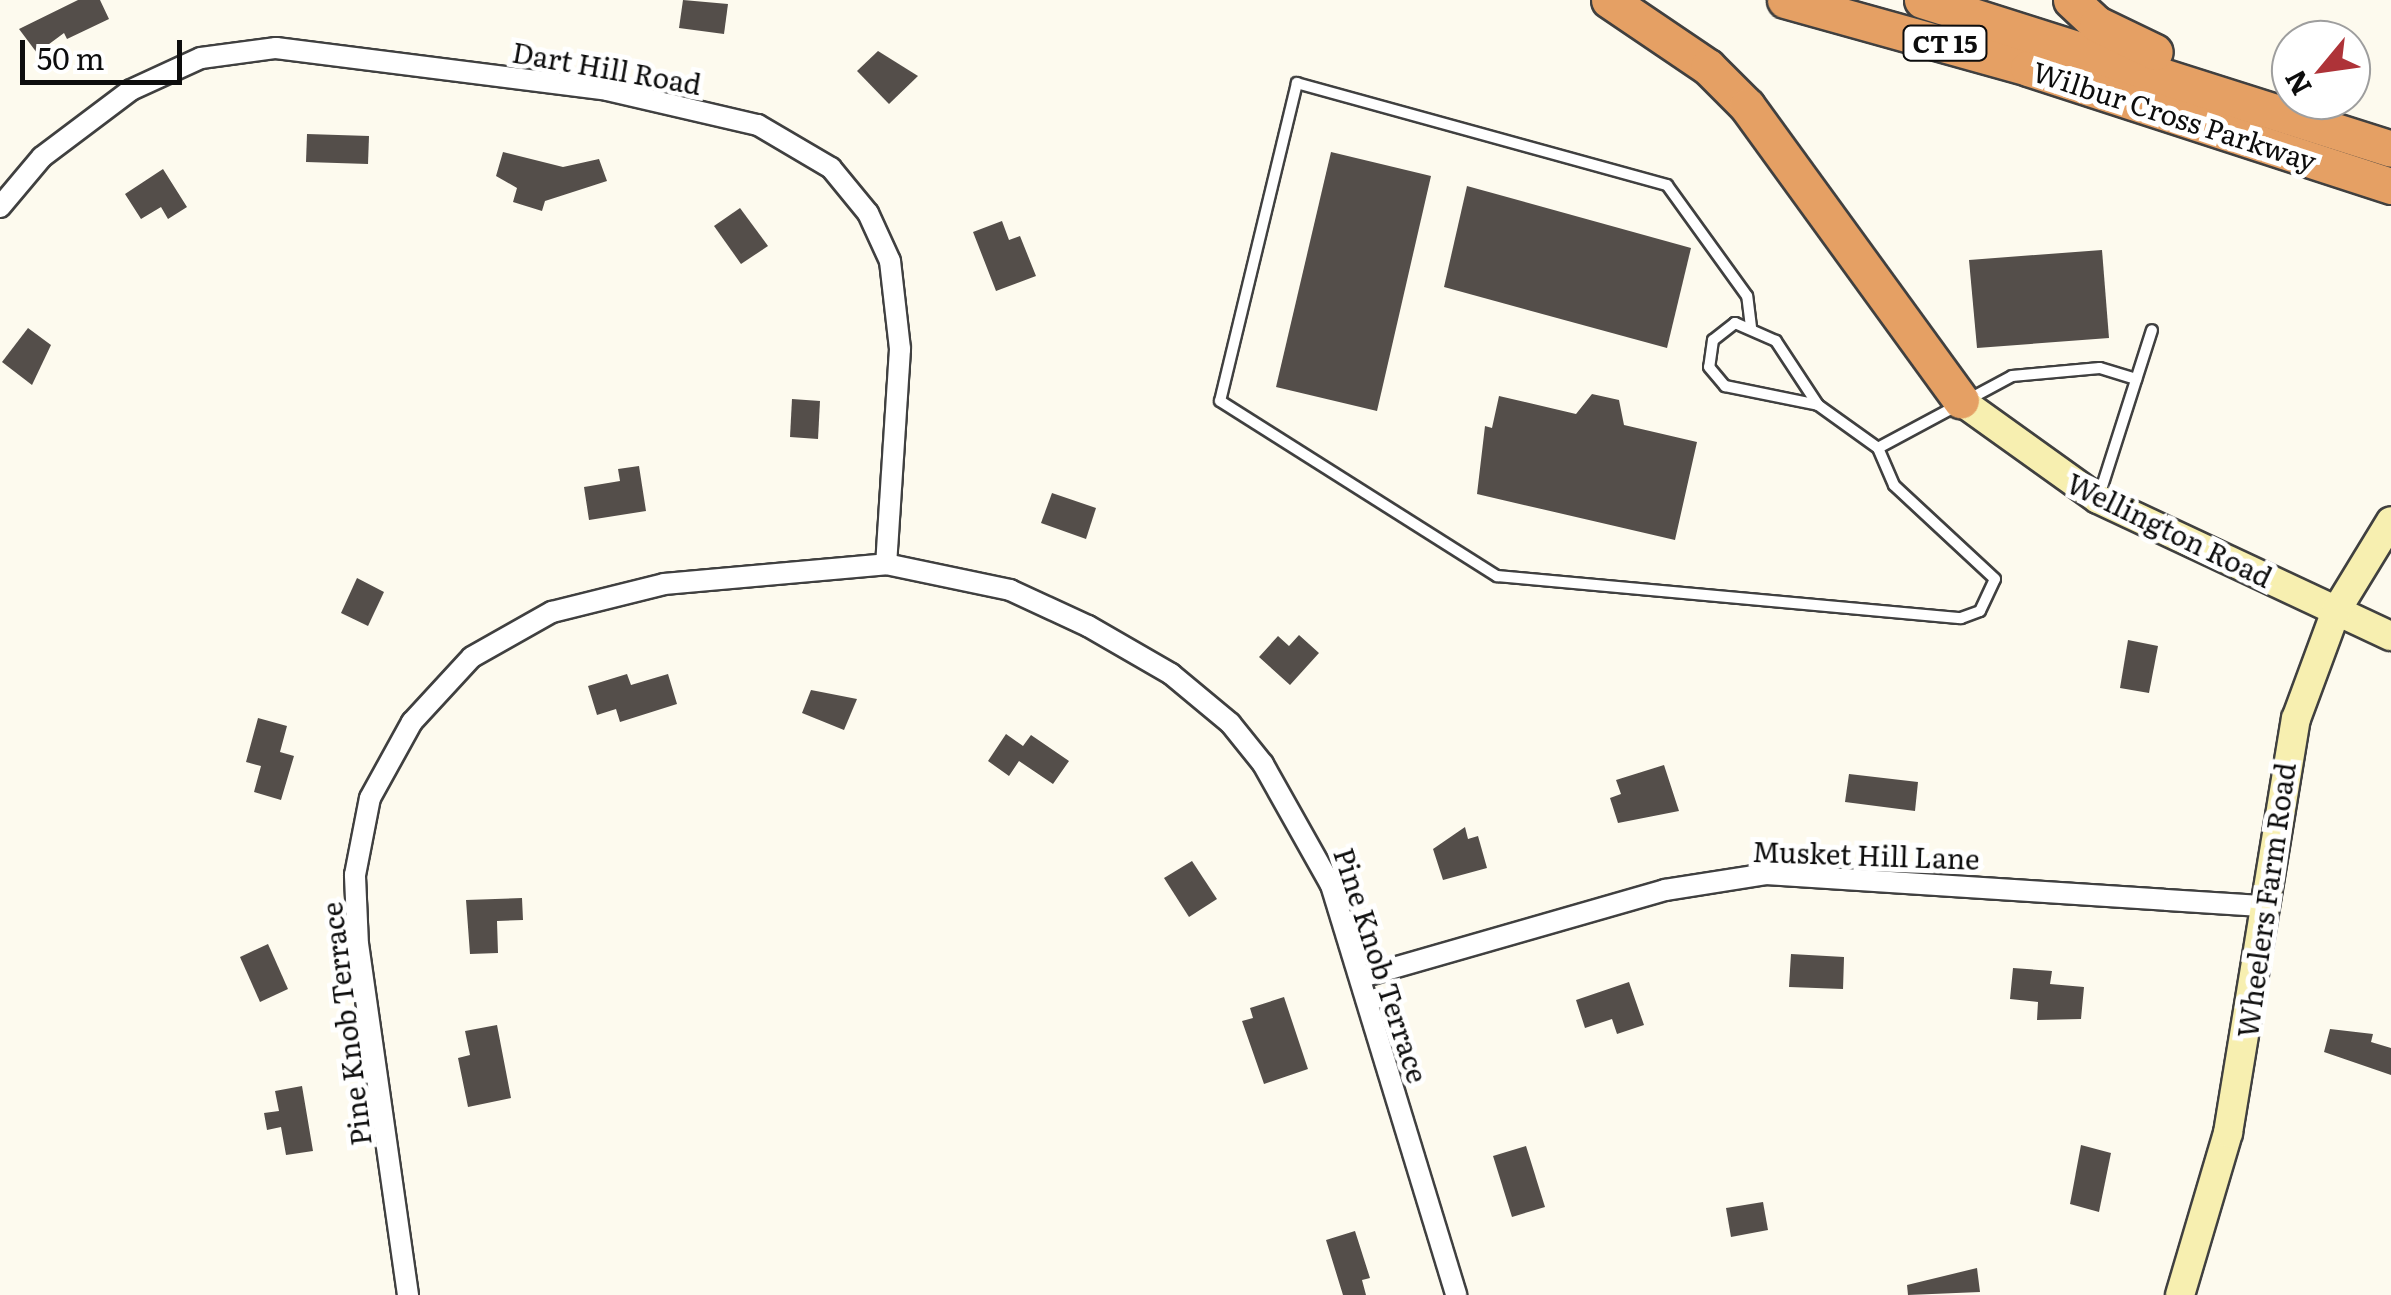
<!DOCTYPE html>
<style>
body{margin:0}
#map{position:relative;width:2391px;height:1295px;overflow:hidden;background:#fdfaee;font-family:Literata,serif}
div>[style]{position:absolute}
[style*='--x']{left:calc(var(--x)*1px);top:calc(var(--y)*1px);width:calc(var(--w)*1px);rotate:calc(var(--a)*1deg)}
.building>*{inset:0;background:#544e4a}
.roads{filter:drop-shadow(2px 0 #404040) drop-shadow(-2px 0 #404040) drop-shadow(0 2px #404040) drop-shadow(0 -2px #404040)}
.lane>*{height:10px;margin:-5px;padding:0 5px;transform-origin:5px;border-radius:5px;background:#fff}
.street>*{height:20px;margin:-10px;padding:0 10px;transform-origin:10px;border-radius:10px;background:#fff}
.secondary>*{height:28px;margin:-14px;padding:0 14px;transform-origin:14px;border-radius:14px;background:#f7efb0}
.highway>*{height:35px;margin:-17.5px;padding:0 17.5px;transform-origin:17.5px;border-radius:17.5px;background:#e5a064}
span{translate:-50% -50%;white-space:nowrap;text-align:center;line-height:1.15;-webkit-text-stroke:10px #fff;paint-order:stroke}
.shield-label span{padding:2px 8px;background:#fff;border:2px solid;border-radius:8px;-webkit-text-stroke-width:0}
.shield-label{font-size:25px;color:#0d0d0d;font-weight:700}
.street-label{font-size:28px;color:#0d0d0d}
.north{position:absolute;left:2271px;top:20px;width:100px;height:100px;box-sizing:border-box;background:#fff;border:2px solid #9e9e9e;border-radius:50%;rotate:241deg;font-size:28px;font-weight:700;line-height:40px;text-align:center;color:#0d0d0d}
.north::after{content:'';display:block;margin:auto;width:35px;height:45px;background:#ae3338;clip-path:polygon(50% 0,100% 100%,50% 72%,0 100%)}
.scale{position:absolute;left:20px;top:40px;width:162px;height:45px;box-sizing:border-box;border:5px solid #0d0d0d;border-top:0;padding-left:12px;font-size:30px;line-height:35px;white-space:nowrap;color:#0d0d0d;-webkit-text-stroke:8px #fff;paint-order:stroke}
</style>
<div id="map">
<div class="building">
<div style="clip-path:polygon(78px 0,100px 0,109px 19px,67px 39px,64px 33px,37px 53px,19px 29px)"></div>
<div style="clip-path:polygon(683px 0,728px 4px,724px 34px,679px 28px)"></div>
<div style="clip-path:polygon(878px 51px,918px 76px,889px 104px,857px 71px)"></div>
<div style="clip-path:polygon(307px 134px,369px 136px,368px 164px,306px 162px)"></div>
<div style="clip-path:polygon(503px 152px,563px 167px,599px 159px,607px 181px,545px 201px,542px 211px,513px 202px,517px 188px,496px 176px)"></div>
<div style="clip-path:polygon(1331px 152px,1431px 176px,1377px 411px,1276px 387px)"></div>
<div style="clip-path:polygon(163px 169px,187px 207px,168px 219px,161px 207px,141px 219px,125px 194px)"></div>
<div style="clip-path:polygon(1467px 186px,1691px 248px,1667px 348px,1444px 287px)"></div>
<div style="clip-path:polygon(740px 208px,768px 246px,741px 264px,714px 226px)"></div>
<div style="clip-path:polygon(1002px 221px,1009px 240px,1020px 236px,1036px 276px,996px 291px,973px 232px)"></div>
<div style="clip-path:polygon(2102px 250px,2109px 338px,1977px 348px,1969px 260px)"></div>
<div style="clip-path:polygon(28px 328px,51px 345px,32px 385px,2px 362px)"></div>
<div style="clip-path:polygon(1592px 394px,1619px 400px,1624px 425px,1697px 442px,1675px 540px,1477px 494px,1485px 426px,1492px 428px,1499px 396px,1576px 414px)"></div>
<div style="clip-path:polygon(792px 399px,820px 401px,818px 439px,790px 437px)"></div>
<div style="clip-path:polygon(639px 466px,646px 511px,589px 520px,584px 487px,620px 481px,618px 469px)"></div>
<div style="clip-path:polygon(1052px 493px,1096px 508px,1086px 539px,1041px 523px)"></div>
<div style="clip-path:polygon(357px 578px,384px 592px,368px 626px,341px 613px)"></div>
<div style="clip-path:polygon(1299px 635px,1319px 653px,1290px 685px,1259px 657px,1278px 636px,1289px 646px)"></div>
<div style="clip-path:polygon(2128px 640px,2158px 646px,2149px 693px,2120px 688px)"></div>
<div style="clip-path:polygon(627px 674px,631px 685px,668px 674px,677px 704px,620px 722px,616px 709px,597px 715px,588px 686px)"></div>
<div style="clip-path:polygon(811px 690px,857px 699px,844px 730px,802px 713px)"></div>
<div style="clip-path:polygon(258px 718px,287px 726px,280px 752px,294px 756px,281px 800px,254px 792px,261px 766px,246px 762px)"></div>
<div style="clip-path:polygon(1006px 734px,1023px 746px,1031px 735px,1069px 761px,1053px 784px,1019px 761px,1009px 776px,988px 761px)"></div>
<div style="clip-path:polygon(1664px 765px,1679px 811px,1618px 823px,1610px 798px,1621px 794px,1616px 780px)"></div>
<div style="clip-path:polygon(1849px 774px,1918px 782px,1915px 811px,1845px 802px)"></div>
<div style="clip-path:polygon(1465px 827px,1468px 839px,1478px 836px,1487px 868px,1443px 880px,1433px 849px)"></div>
<div style="clip-path:polygon(1192px 861px,1217px 899px,1189px 917px,1164px 878px)"></div>
<div style="clip-path:polygon(522px 898px,523px 920px,497px 921px,498px 953px,470px 954px,466px 900px)"></div>
<div style="clip-path:polygon(268px 944px,288px 989px,260px 1002px,240px 957px)"></div>
<div style="clip-path:polygon(1791px 954px,1844px 957px,1843px 989px,1789px 987px)"></div>
<div style="clip-path:polygon(2013px 968px,2052px 971px,2050px 984px,2084px 987px,2081px 1019px,2037px 1020px,2038px 1002px,2010px 999px)"></div>
<div style="clip-path:polygon(1629px 982px,1644px 1025px,1617px 1034px,1612px 1019px,1585px 1028px,1576px 1000px)"></div>
<div style="clip-path:polygon(1284px 997px,1308px 1069px,1264px 1084px,1242px 1021px,1253px 1018px,1250px 1008px)"></div>
<div style="clip-path:polygon(497px 1025px,511px 1098px,468px 1107px,458px 1058px,470px 1055px,465px 1031px)"></div>
<div style="clip-path:polygon(2330px 1029px,2373px 1034px,2371px 1042px,2391px 1048px,2391px 1075px,2324px 1052px)"></div>
<div style="clip-path:polygon(302px 1086px,313px 1151px,286px 1155px,281px 1127px,267px 1130px,264px 1113px,279px 1111px,275px 1091px)"></div>
<div style="clip-path:polygon(2081px 1145px,2111px 1153px,2099px 1212px,2070px 1204px)"></div>
<div style="clip-path:polygon(1526px 1146px,1545px 1207px,1512px 1217px,1493px 1156px)"></div>
<div style="clip-path:polygon(1763px 1202px,1768px 1230px,1731px 1237px,1726px 1208px)"></div>
<div style="clip-path:polygon(1355px 1231px,1370px 1278px,1362px 1280px,1366px 1295px,1343px 1295px,1326px 1240px)"></div>
<div style="clip-path:polygon(1977px 1268px,1980px 1292px,1908px 1295px,1907px 1285px)"></div>
</div>
<div class="roads">
<div class="lane">
<div style="--x:1751;--y:327;--w:31;--a:-97"></div>
<div style="--x:1747;--y:296;--w:137;--a:-125.8"></div>
<div style="--x:1667;--y:185;--w:384;--a:-164.6"></div>
<div style="--x:1297;--y:83;--w:327;--a:103.6"></div>
<div style="--x:1220;--y:401;--w:328;--a:32.3"></div>
<div style="--x:1497;--y:576;--w:466;--a:5.2"></div>
<div style="--x:1961;--y:618;--w:20;--a:-20"></div>
<div style="--x:1980;--y:611;--w:35;--a:-65"></div>
<div style="--x:1995;--y:579;--w:138;--a:-137.1"></div>
<div style="--x:1894;--y:485;--w:40;--a:-113.4"></div>
<div style="--x:1818;--y:405;--w:77;--a:-123.3"></div>
<div style="--x:1776;--y:341;--w:45;--a:-156.3"></div>
<div style="--x:1735;--y:323;--w:28;--a:142"></div>
<div style="--x:1713;--y:340;--w:27;--a:98"></div>
<div style="--x:1709;--y:367;--w:25;--a:50"></div>
<div style="--x:1725;--y:386;--w:95;--a:11.5"></div>
<div style="--x:1818;--y:405;--w:74;--a:35.6"></div>
<div style="--x:1878;--y:448;--w:152;--a:-28.2"></div>
<div style="--x:2012;--y:376;--w:88;--a:-5.2"></div>
<div style="--x:2100;--y:368;--w:38;--a:17"></div>
<div style="--x:2099;--y:496;--w:174;--a:-72.3"></div>
</div>
<div class="street">
<div style="--x:0;--y:207;--w:65;--a:-50"></div>
<div style="--x:42;--y:157;--w:111;--a:-37"></div>
<div style="--x:131;--y:90;--w:77;--a:-24.6"></div>
<div style="--x:201;--y:58;--w:76;--a:-7.6"></div>
<div style="--x:276;--y:48;--w:334;--a:7.2"></div>
<div style="--x:607;--y:90;--w:155;--a:13.1"></div>
<div style="--x:758;--y:125;--w:85;--a:30.5"></div>
<div style="--x:831;--y:168;--w:58;--a:50.6"></div>
<div style="--x:868;--y:213;--w:53;--a:65.4"></div>
<div style="--x:890;--y:261;--w:89;--a:83.5"></div>
<div style="--x:900;--y:349;--w:215;--a:93.7"></div>
<div style="--x:1362;--y:977;--w:315;--a:-16"></div>
<div style="--x:1665;--y:890;--w:102;--a:-9"></div>
<div style="--x:1766;--y:874;--w:496;--a:3.7"></div>
<div style="--x:408;--y:1295;--w:354;--a:-98.1"></div>
<div style="--x:358;--y:945;--w:70;--a:-92.5"></div>
<div style="--x:355;--y:875;--w:78;--a:-79"></div>
<div style="--x:370;--y:798;--w:87;--a:-61.1"></div>
<div style="--x:412;--y:722;--w:88;--a:-47.3"></div>
<div style="--x:472;--y:657;--w:92;--a:-29.4"></div>
<div style="--x:552;--y:612;--w:115;--a:-14"></div>
<div style="--x:664;--y:584;--w:223;--a:-5.1"></div>
<div style="--x:886;--y:564;--w:127;--a:11.8"></div>
<div style="--x:1010;--y:590;--w:86;--a:24.8"></div>
<div style="--x:1088;--y:626;--w:96;--a:30"></div>
<div style="--x:1171;--y:674;--w:77;--a:39.7"></div>
<div style="--x:1230;--y:723;--w:53;--a:51.2"></div>
<div style="--x:1263;--y:764;--w:139;--a:60.7"></div>
<div style="--x:1331;--y:885;--w:429;--a:73"></div>
</div>
<div class="secondary">
<div style="--x:1961;--y:401;--w:168;--a:35.6"></div>
<div style="--x:2098;--y:499;--w:323;--a:25.1"></div>
<div style="--x:2180;--y:1295;--w:169;--a:-73.5"></div>
<div style="--x:2228;--y:1133;--w:420;--a:-80.7"></div>
<div style="--x:2296;--y:719;--w:115;--a:-69.7"></div>
<div style="--x:2336;--y:611;--w:105;--a:-58.6"></div>
</div>
<div class="highway">
<div style="--x:1609;--y:0;--w:120;--a:34.1"></div>
<div style="--x:1708;--y:67;--w:55;--a:45"></div>
<div style="--x:1747;--y:106;--w:364;--a:54"></div>
<div style="--x:1785;--y:0;--w:252;--a:15.6"></div>
<div style="--x:2028;--y:68;--w:382;--a:18"></div>
<div style="--x:1922;--y:0;--w:492;--a:17.6"></div>
<div style="--x:2071;--y:0;--w:35;--a:43"></div>
<div style="--x:2097;--y:24;--w:64;--a:25.8"></div>
</div>
</div>
<div class="shield-label">
<span style="left:1945px;top:43px">CT 15</span>
</div>
<div class="street-label">
<span style="left:607px;top:67px;rotate:10deg">Dart Hill Road</span>
<span style="left:2175px;top:115px;rotate:18deg">Wilbur Cross Parkway</span>
<span style="left:2170px;top:529px;rotate:26deg">Wellington Road</span>
<span style="left:1866px;top:854px;rotate:2deg">Musket Hill Lane</span>
<span style="left:2265px;top:900px;rotate:-82deg">Wheelers Farm Road</span>
<span style="left:1382px;top:965px;rotate:72deg">Pine Knob Terrace</span>
<span style="left:345px;top:1024px;rotate:-97deg">Pine Knob Terrace</span>
</div>
<div class="north">N</div>
<div class="scale">50 m</div>
</div>
